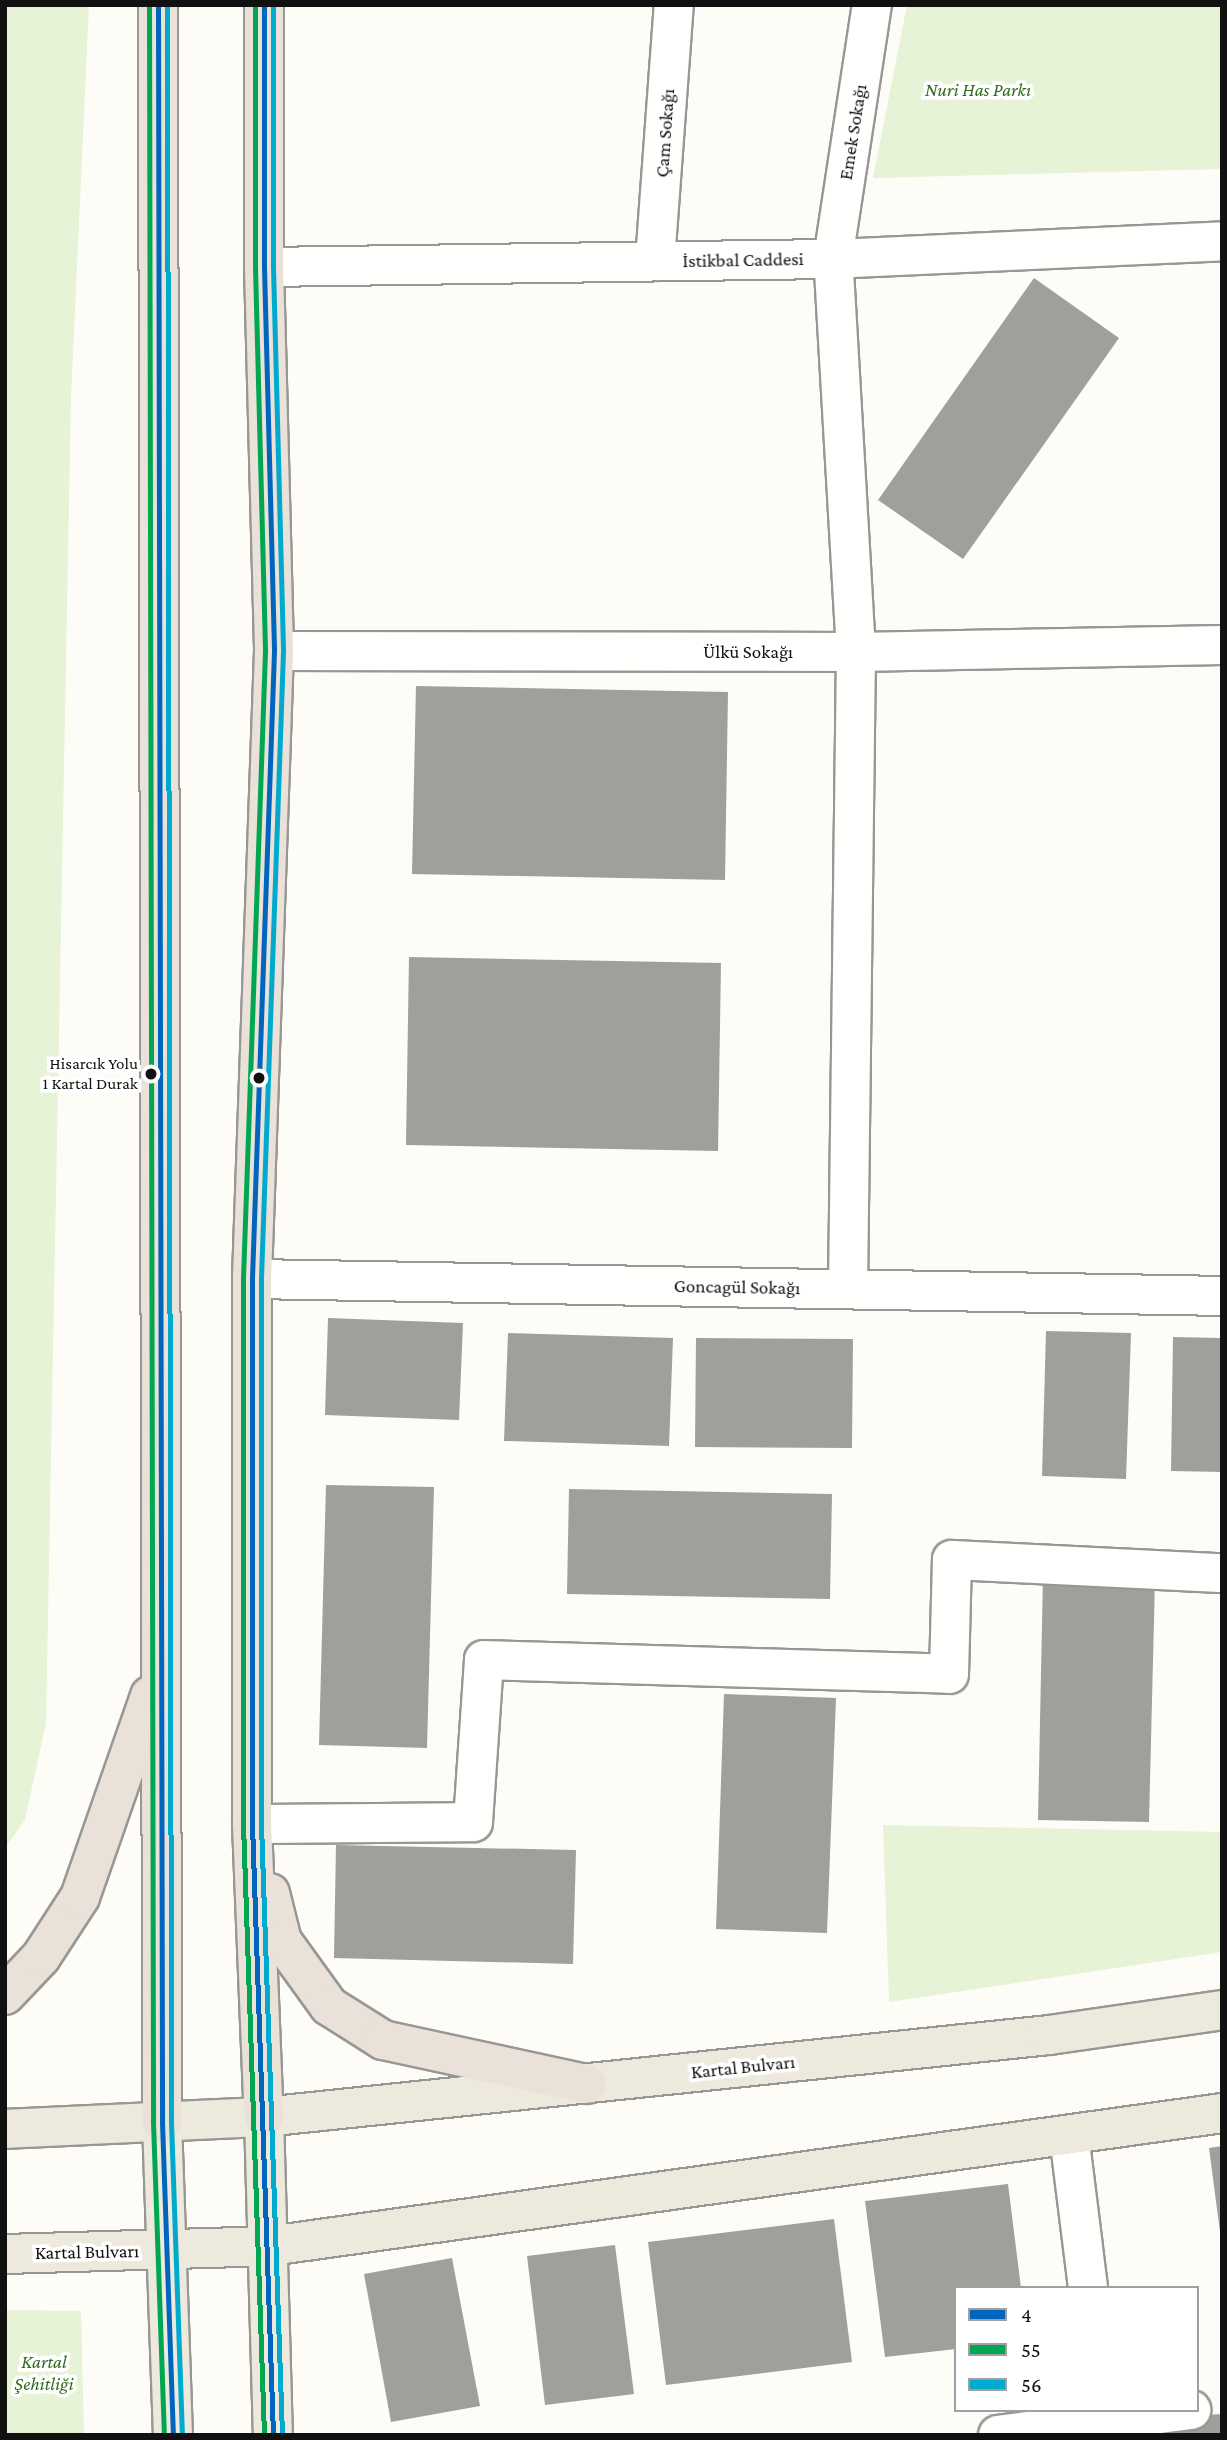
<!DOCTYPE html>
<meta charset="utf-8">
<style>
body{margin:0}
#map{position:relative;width:1227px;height:2440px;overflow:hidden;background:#fdfcf7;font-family:"Crimson Pro",serif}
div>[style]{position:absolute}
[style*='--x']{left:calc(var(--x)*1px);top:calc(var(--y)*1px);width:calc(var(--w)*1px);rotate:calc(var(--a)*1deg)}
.green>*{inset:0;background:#e7f3d7}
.building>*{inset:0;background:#a19f9c}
.roads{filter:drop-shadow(2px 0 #979795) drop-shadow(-2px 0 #979795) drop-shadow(0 2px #979795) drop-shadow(0 -2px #979795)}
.minor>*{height:38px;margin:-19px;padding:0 19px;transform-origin:19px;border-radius:19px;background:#fffffe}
.major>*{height:38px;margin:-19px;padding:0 19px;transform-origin:19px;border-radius:19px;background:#ede9dc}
.highway>*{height:38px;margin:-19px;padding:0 19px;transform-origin:19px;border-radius:19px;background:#eae1d8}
.bus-1>*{height:5px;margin:-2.5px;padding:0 2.5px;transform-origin:2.5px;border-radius:2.5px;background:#0065bd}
.bus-2>*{height:5px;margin:-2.5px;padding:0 2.5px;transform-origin:2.5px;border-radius:2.5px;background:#00a651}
.bus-3>*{height:5px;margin:-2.5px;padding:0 2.5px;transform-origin:2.5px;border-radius:2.5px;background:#00a9ce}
.dots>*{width:19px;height:19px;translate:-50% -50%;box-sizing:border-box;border:4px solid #fff;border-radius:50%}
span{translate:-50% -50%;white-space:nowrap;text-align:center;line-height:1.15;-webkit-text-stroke:7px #fff;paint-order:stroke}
.bus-label{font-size:17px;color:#111}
.right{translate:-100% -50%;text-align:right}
.park-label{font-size:19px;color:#2f6b1f;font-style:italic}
.street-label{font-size:19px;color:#111}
.frame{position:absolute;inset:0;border:7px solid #111;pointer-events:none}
.legend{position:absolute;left:954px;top:2286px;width:245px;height:126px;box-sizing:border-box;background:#fff;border:2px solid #a0a0a0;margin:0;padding:9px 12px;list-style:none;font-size:21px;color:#111}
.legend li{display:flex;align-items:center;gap:14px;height:35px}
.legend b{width:35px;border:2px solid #a0a0a0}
</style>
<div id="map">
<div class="green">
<div style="clip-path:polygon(5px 5px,89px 5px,71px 397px,46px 1723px,25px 1820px,5px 1848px)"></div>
<div style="clip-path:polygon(907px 5px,1222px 5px,1222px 169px,873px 178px)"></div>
<div style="clip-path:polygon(883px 1825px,1222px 1832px,1222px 1952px,889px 2002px)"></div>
<div style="clip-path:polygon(5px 2310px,81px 2311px,84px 2435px,5px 2435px)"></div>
</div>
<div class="building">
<div style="clip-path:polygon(1034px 278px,1119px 338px,963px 559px,878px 500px)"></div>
<div style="clip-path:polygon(416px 686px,728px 692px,725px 880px,412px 874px)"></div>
<div style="clip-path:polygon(409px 957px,721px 963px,718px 1151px,406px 1145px)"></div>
<div style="clip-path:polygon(328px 1318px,463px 1323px,459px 1420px,325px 1415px)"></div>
<div style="clip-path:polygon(1046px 1331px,1131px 1333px,1126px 1479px,1042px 1476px)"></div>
<div style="clip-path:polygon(508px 1333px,673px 1338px,669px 1446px,504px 1441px)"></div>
<div style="clip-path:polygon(1173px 1337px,1222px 1338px,1222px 1472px,1171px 1471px)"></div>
<div style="clip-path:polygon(696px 1338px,853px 1339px,852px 1448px,695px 1447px)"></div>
<div style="clip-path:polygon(326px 1485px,434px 1487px,427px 1748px,319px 1745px)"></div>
<div style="clip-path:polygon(569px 1489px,832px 1494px,830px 1599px,567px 1594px)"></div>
<div style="clip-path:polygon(1043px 1576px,1155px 1579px,1149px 1822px,1038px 1820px)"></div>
<div style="clip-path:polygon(724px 1694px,836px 1698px,827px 1933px,716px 1929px)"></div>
<div style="clip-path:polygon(336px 1845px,576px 1850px,573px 1964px,334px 1958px)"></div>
<div style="clip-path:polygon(1222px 2146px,1222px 2232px,1220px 2232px,1209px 2148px)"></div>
<div style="clip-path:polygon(1008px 2184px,1021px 2288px,956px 2288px,956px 2349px,885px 2357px,865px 2201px)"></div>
<div style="clip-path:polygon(834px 2219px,852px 2362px,666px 2385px,648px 2242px)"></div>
<div style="clip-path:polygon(615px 2245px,634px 2394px,545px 2405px,527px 2256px)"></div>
<div style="clip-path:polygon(452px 2258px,480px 2406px,391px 2422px,364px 2274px)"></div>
<div style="clip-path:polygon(1222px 2414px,1222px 2435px,1163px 2435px,1162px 2418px)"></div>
</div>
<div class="roads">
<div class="minor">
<div style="--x:655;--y:261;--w:257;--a:-85.8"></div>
<div style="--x:264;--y:267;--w:569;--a:-0.81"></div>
<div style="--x:833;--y:259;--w:389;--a:-2.6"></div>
<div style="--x:274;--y:651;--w:582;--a:0.1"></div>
<div style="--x:856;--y:652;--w:366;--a:-1.1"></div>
<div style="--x:252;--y:1279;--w:970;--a:1"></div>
<div style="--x:848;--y:1289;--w:637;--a:-89.28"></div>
<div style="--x:856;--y:652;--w:394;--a:-93.3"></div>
<div style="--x:833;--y:259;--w:257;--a:-81.3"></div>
<div style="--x:252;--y:1824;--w:221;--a:-0.5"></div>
<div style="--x:473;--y:1822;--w:162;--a:-86.1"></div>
<div style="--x:484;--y:1660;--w:465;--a:1.7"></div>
<div style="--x:949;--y:1674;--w:114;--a:-88.5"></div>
<div style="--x:952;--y:1560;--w:270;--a:2.8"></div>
<div style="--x:1069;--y:2135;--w:154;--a:82.9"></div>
<div style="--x:998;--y:2435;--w:195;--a:-7.4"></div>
</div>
<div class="major">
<div style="--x:264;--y:2117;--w:318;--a:88.4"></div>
<div style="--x:162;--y:2122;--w:313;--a:88"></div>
<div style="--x:5;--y:2129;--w:259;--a:-2.7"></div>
<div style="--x:264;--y:2117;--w:789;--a:-5.96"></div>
<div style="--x:1049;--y:2035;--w:175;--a:-8.2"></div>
<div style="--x:5;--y:2254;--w:265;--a:-1.7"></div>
<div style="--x:270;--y:2246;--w:961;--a:-7.95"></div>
</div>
<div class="highway">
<div style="--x:158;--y:5;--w:2117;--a:89.89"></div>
<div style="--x:264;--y:5;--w:262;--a:90"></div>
<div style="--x:264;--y:267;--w:384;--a:88.5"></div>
<div style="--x:274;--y:651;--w:628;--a:92.01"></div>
<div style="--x:252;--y:1279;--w:545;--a:90"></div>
<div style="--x:252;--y:1824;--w:293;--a:87.7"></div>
<div style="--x:270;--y:1893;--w:49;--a:76"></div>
<div style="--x:282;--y:1941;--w:80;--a:54.1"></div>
<div style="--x:329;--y:2006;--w:64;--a:32.2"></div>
<div style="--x:383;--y:2040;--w:208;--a:12.2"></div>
<div style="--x:5;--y:1995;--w:52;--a:-46.5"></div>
<div style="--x:41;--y:1957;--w:72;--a:-57"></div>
<div style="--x:80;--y:1897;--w:213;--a:-70.8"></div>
</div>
</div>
<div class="bus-1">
<div style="--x:158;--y:5;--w:2117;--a:89.89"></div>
<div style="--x:162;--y:2122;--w:313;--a:88"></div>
<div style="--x:264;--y:5;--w:262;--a:90"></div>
<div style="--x:264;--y:267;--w:384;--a:88.5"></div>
<div style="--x:274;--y:651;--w:628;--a:92.01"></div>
<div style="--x:252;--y:1279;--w:545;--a:90"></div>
<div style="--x:252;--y:1824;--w:611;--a:88.03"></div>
</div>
<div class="bus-2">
<div style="--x:149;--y:5;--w:2117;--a:89.89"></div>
<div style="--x:153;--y:2122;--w:313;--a:88"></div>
<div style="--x:255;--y:5;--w:262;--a:90"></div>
<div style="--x:255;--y:267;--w:384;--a:88.5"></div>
<div style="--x:265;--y:651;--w:628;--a:92.01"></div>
<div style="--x:243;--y:1279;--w:545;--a:90"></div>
<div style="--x:243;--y:1824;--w:611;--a:88.03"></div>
</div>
<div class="bus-3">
<div style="--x:167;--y:5;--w:2117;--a:89.89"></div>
<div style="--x:171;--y:2122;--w:313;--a:88"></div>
<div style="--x:273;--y:5;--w:262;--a:90"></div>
<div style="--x:273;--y:267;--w:384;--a:88.5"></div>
<div style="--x:283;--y:651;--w:628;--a:92.01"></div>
<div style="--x:261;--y:1279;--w:545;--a:90"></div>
<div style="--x:261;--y:1824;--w:611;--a:88.03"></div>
</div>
<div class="dots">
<div style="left:151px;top:1074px;background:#111"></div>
<div style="left:259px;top:1078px;background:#111"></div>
</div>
<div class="bus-label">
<span class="right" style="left:138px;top:1074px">Hisarcık Yolu<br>1 Kartal Durak</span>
</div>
<div class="park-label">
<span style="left:978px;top:90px">Nuri Has Parkı</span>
<span style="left:44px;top:2373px">Kartal<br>Şehitliği</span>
</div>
<div class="street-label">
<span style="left:853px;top:132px;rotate:-81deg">Emek Sokağı</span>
<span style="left:665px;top:133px;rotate:-86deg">Çam Sokağı</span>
<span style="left:743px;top:260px;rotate:-1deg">İstikbal Caddesi</span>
<span style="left:748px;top:652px">Ülkü Sokağı</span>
<span style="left:737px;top:1287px;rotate:1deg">Goncagül Sokağı</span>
<span style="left:743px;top:2067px;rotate:-6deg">Kartal Bulvarı</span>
<span style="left:87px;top:2252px;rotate:-1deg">Kartal Bulvarı</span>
</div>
<div class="frame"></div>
<ul class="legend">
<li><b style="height:9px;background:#0065bd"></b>4</li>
<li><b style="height:9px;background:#00a651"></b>55</li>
<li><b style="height:9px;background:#00a9ce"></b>56</li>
</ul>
</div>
